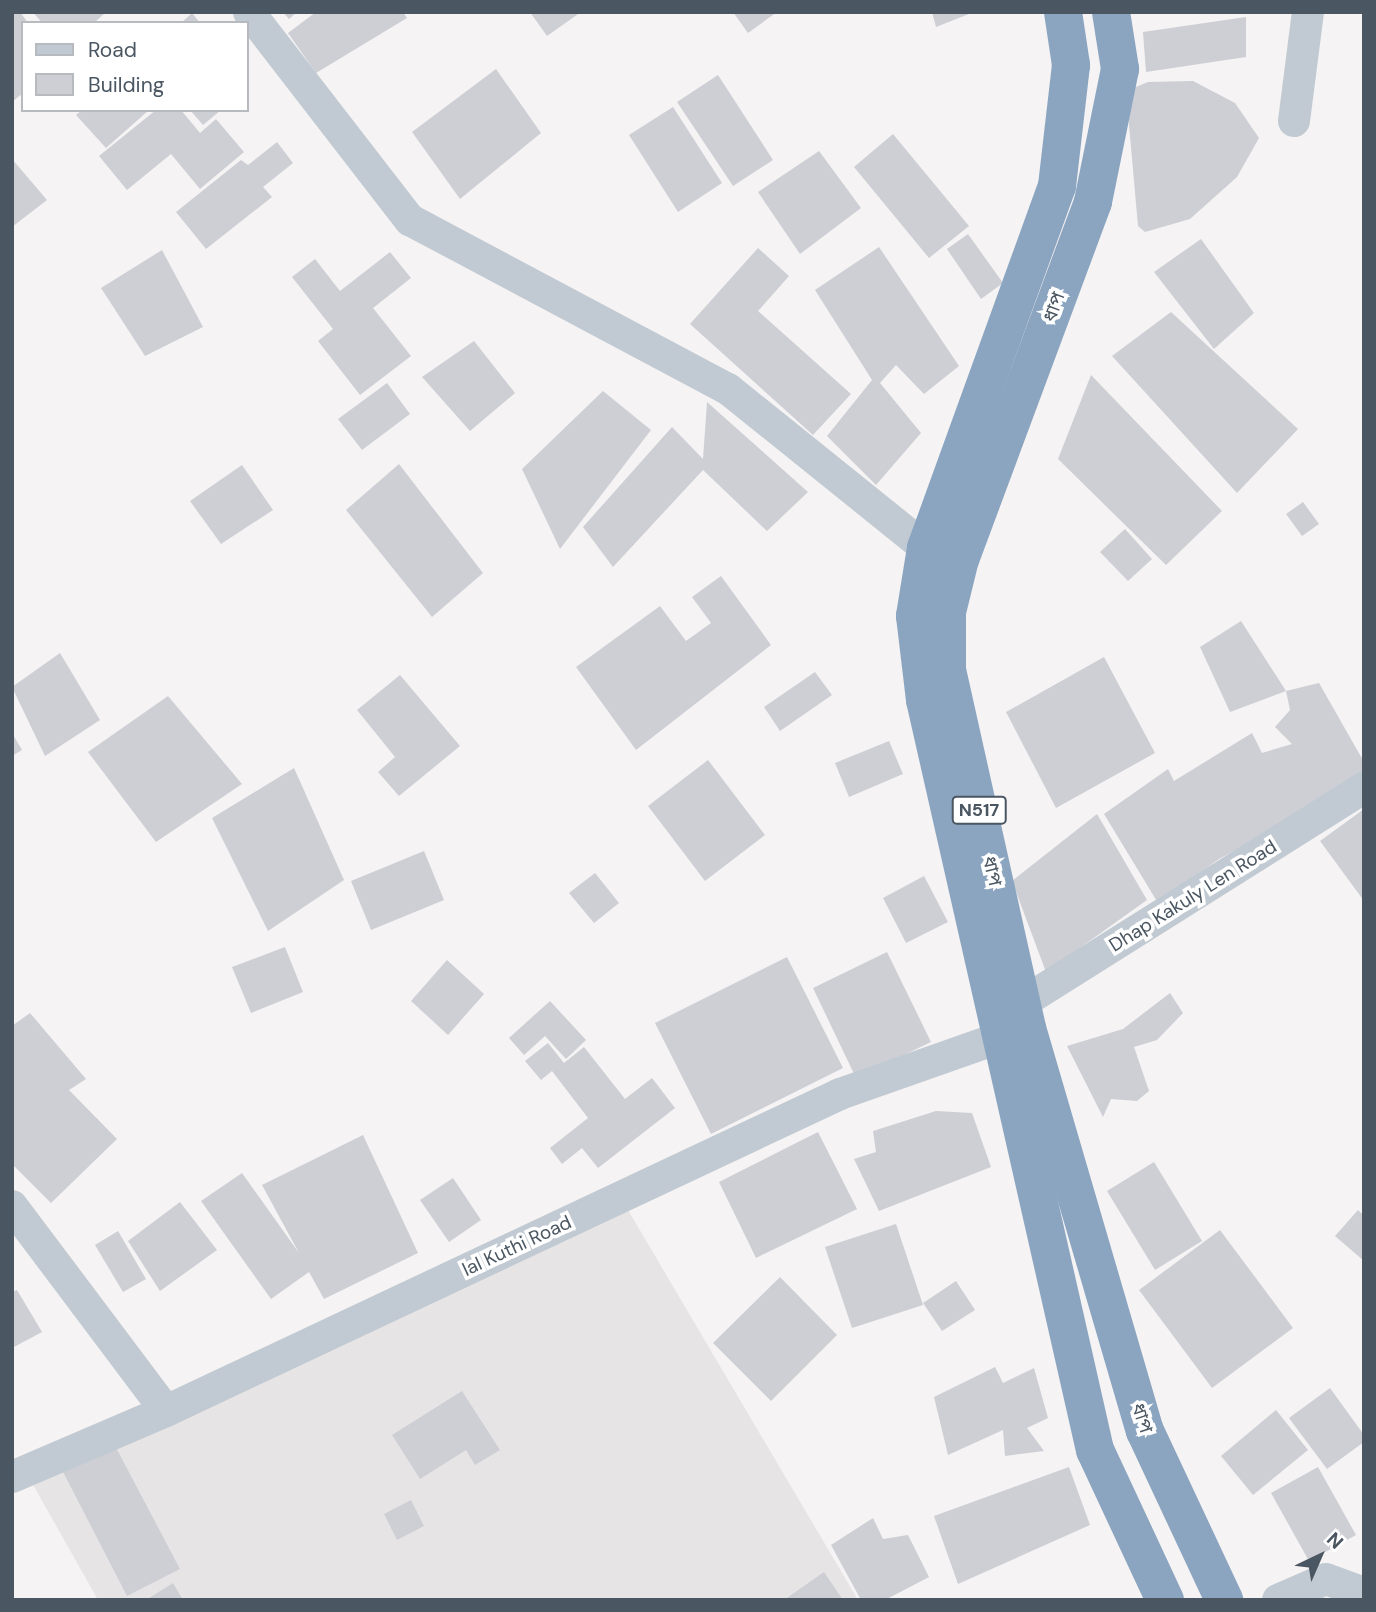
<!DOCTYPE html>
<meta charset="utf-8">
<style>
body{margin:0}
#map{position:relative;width:1376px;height:1612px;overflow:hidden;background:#f5f3f3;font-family:"DM Sans","Noto Sans Bengali",sans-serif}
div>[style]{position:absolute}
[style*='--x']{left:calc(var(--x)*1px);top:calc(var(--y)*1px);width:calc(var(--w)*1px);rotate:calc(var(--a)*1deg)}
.education>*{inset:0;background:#e6e4e5}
.building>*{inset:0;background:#cdcfd5}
.street>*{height:32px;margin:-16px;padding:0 16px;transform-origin:16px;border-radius:16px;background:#c1cad2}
.highway>*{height:38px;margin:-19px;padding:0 19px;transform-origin:19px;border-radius:19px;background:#8ba5c1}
span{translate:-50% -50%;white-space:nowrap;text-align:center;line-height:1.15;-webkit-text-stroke:7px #fff;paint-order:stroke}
.shield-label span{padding:2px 5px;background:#fff;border:2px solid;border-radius:5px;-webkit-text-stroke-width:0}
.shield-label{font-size:18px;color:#4a5661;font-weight:700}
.street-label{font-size:19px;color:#4a5661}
.frame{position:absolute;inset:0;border:14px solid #4a5661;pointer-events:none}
.legend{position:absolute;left:21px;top:21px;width:228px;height:91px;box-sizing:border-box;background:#fff;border:2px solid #b7bbc0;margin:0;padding:9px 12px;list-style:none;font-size:21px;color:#4a5661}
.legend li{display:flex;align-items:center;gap:14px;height:35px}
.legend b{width:35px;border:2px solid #b7bbc0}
.north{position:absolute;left:1285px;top:1521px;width:70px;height:70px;-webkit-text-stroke:5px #fff;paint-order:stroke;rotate:44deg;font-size:19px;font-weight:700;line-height:28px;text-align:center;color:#4a5661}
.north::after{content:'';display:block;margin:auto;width:24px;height:32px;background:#4a5661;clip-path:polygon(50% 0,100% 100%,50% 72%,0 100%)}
</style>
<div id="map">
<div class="education">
<div style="clip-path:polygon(625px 1205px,858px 1600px,98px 1600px,27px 1474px)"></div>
</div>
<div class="building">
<div style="clip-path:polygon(12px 12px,20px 12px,28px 23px,23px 23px,23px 93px,12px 102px)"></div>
<div style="clip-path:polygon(33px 12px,106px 12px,94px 23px,42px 23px)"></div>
<div style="clip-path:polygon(283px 12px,297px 12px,289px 19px)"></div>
<div style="clip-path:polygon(316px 12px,403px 12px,407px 18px,316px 73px,288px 33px)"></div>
<div style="clip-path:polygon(530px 12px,581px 12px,547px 36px)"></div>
<div style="clip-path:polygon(733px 12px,777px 12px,748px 33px)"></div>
<div style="clip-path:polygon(932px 12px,974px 12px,936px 27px)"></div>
<div style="clip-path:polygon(192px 13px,200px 23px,181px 23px)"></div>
<div style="clip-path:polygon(1246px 17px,1246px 57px,1146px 72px,1143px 32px)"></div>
<div style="clip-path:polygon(496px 69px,541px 133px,460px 199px,412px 132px)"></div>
<div style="clip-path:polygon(718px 75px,773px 160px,733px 186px,677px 102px)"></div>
<div style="clip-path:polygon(1193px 81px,1235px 103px,1259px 138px,1237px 177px,1190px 219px,1145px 232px,1138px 226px,1126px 91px,1148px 82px)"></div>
<div style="clip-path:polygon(673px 107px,722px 183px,678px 212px,629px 135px)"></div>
<div style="clip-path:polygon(82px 110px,149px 110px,106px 148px,76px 115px)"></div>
<div style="clip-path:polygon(156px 110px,181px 110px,200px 133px,216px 119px,244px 152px,200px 189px,171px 154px,127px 190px,99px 156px)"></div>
<div style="clip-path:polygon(190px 110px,221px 110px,203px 125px)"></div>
<div style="clip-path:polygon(893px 134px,969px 226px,929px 258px,854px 167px)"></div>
<div style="clip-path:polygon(277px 142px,293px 163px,263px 187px,272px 197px,206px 249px,176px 212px,241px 160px,248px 165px)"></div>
<div style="clip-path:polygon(819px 151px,861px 208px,800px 254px,758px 192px)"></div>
<div style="clip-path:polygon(12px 159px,47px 200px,12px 227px)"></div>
<div style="clip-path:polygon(968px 234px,1003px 283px,981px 299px,947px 249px)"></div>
<div style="clip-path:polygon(1201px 239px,1254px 313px,1214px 349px,1154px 272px)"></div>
<div style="clip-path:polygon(879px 247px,959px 366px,924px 394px,896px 365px,880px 383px,921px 433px,876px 485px,827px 436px,872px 380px,815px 290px)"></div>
<div style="clip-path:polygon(758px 248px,789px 276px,758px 311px,851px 394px,813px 435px,690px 324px)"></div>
<div style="clip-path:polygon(162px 250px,203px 327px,145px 356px,101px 288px)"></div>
<div style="clip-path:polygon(390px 252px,411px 278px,373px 308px,411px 356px,360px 395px,318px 341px,333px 329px,292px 277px,315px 259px,340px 291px)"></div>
<div style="clip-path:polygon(1171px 312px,1298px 429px,1237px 493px,1112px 356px)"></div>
<div style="clip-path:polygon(474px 341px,515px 393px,470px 431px,422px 377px)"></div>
<div style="clip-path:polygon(1091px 375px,1222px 511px,1166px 565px,1058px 459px)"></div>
<div style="clip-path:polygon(387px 383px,410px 414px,362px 450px,338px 419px)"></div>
<div style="clip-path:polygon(603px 391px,651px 430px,560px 549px,522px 469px)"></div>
<div style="clip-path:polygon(707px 402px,808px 492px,767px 531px,703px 470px,613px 567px,583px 527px,672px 427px,703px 459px)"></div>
<div style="clip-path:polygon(399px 464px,483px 573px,432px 617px,346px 510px)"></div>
<div style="clip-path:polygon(242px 465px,273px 510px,221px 544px,190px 501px)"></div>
<div style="clip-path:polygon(1303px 502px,1319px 524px,1302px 536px,1286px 514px)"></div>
<div style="clip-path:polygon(1125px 529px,1152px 559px,1128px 581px,1100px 552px)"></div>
<div style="clip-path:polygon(721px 576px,771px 645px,636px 750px,576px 667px,660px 606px,686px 641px,711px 623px,692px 597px)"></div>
<div style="clip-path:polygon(1241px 621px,1286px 691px,1319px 683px,1364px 762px,1364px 775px,1296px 818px,1219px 859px,1158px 903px,1104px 814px,1168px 769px,1174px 781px,1252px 733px,1262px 753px,1292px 744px,1275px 727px,1290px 710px,1286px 691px,1230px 712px,1200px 647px)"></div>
<div style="clip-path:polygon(60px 653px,100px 720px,45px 756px,12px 687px)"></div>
<div style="clip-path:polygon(1104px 657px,1155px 753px,1056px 808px,1006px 712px)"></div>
<div style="clip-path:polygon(815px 672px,832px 695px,780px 731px,764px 707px)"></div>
<div style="clip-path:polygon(400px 675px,460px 746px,399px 796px,378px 772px,395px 757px,357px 710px)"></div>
<div style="clip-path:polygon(168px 696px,242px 784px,156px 842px,88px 752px)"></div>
<div style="clip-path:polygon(12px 733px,22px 750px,12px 756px)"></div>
<div style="clip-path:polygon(889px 741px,903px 774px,849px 797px,835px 763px)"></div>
<div style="clip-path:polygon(708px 760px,765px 835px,705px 881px,648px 806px)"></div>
<div style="clip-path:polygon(294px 768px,344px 880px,268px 931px,212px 818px)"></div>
<div style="clip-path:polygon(1364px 809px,1364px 901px,1320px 841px)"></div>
<div style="clip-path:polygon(1097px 814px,1147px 900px,1046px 972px,1012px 881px)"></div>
<div style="clip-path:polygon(424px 851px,444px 900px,371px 930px,351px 881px)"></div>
<div style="clip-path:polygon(595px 873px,619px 903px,594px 923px,569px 893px)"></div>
<div style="clip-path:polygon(924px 876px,948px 922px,906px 943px,883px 898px)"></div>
<div style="clip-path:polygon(285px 947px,303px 992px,251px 1013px,232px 967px)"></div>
<div style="clip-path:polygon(887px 952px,931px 1042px,856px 1078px,813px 988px)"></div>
<div style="clip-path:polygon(787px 957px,843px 1068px,711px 1134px,655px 1023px)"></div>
<div style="clip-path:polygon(447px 960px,484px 994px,448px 1035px,411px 1001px)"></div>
<div style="clip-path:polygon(1170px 993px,1183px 1013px,1157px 1040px,1134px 1047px,1149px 1091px,1137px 1101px,1111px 1099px,1103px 1117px,1067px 1046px,1123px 1029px)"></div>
<div style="clip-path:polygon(550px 1001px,586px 1040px,566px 1059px,545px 1036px,524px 1055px,509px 1038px)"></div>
<div style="clip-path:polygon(30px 1013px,86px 1079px,69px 1090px,117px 1139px,51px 1203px,12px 1164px,12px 1026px)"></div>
<div style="clip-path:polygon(548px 1043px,564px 1063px,584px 1047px,625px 1099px,652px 1078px,675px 1108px,598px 1168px,582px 1148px,562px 1164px,550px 1148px,588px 1118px,552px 1071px,541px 1080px,525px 1061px)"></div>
<div style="clip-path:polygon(936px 1111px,972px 1113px,991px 1167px,879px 1211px,854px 1159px,876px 1152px,873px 1131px)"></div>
<div style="clip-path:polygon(818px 1132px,857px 1209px,756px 1258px,719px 1182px)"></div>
<div style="clip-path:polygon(363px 1135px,418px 1253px,324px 1299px,309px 1272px,271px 1299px,201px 1201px,242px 1173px,299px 1253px,262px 1185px)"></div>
<div style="clip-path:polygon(1154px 1162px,1202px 1241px,1155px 1270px,1107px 1191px)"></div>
<div style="clip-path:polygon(453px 1178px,481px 1220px,449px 1242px,420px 1200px)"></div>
<div style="clip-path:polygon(180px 1202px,217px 1250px,160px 1291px,128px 1241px)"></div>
<div style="clip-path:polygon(1358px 1210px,1364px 1216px,1364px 1261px,1335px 1236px)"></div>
<div style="clip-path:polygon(896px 1224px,923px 1305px,852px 1328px,825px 1247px)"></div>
<div style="clip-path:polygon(1220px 1230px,1293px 1328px,1212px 1388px,1139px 1290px)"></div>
<div style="clip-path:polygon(118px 1231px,146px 1279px,123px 1292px,95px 1245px)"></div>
<div style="clip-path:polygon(780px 1277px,837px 1335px,771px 1401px,713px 1343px)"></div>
<div style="clip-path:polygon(956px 1281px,975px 1310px,942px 1331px,923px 1303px)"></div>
<div style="clip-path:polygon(17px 1290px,42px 1332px,12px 1348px,12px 1292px)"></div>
<div style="clip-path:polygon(995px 1367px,1003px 1383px,1034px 1368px,1048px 1418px,1027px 1428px,1044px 1451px,1005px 1456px,1003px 1430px,948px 1455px,934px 1397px)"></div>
<div style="clip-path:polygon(1330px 1388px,1364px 1435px,1364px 1442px,1327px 1469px,1289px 1418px)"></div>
<div style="clip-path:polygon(462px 1391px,500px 1450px,475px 1465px,466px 1450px,420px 1479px,392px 1435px)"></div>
<div style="clip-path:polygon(1276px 1410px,1308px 1450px,1253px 1495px,1221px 1456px)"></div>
<div style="clip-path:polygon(112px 1440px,180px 1569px,127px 1596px,60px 1466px)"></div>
<div style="clip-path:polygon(1069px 1467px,1090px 1525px,958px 1584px,934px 1516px)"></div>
<div style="clip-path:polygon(1318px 1467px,1356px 1535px,1309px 1561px,1271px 1493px)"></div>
<div style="clip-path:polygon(411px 1500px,424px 1526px,397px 1540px,384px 1514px)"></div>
<div style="clip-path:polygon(873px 1518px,883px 1539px,908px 1535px,929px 1577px,885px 1600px,861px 1600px,831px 1545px)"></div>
<div style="clip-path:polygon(824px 1572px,843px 1600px,784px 1600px)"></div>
<div style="clip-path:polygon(173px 1583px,183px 1600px,146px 1600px)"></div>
</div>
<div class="street">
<div style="--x:249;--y:12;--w:263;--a:52.3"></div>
<div style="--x:410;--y:220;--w:360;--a:28"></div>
<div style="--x:728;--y:389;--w:254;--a:38.8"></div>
<div style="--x:926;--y:548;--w:21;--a:19"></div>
<div style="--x:1294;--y:121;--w:110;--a:-82.7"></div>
<div style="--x:1022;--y:1003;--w:404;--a:-32.2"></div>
<div style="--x:12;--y:1206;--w:256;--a:53.1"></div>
<div style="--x:12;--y:1477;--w:168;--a:-23.2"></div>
<div style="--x:166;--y:1411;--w:745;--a:-25.19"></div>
<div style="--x:840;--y:1094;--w:193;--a:-19.4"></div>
<div style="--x:1278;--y:1600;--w:52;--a:-23.6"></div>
<div style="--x:1326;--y:1579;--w:40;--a:20.2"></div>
</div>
<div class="highway">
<div style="--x:1063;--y:12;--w:54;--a:81.4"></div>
<div style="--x:1071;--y:65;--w:122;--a:96.6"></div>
<div style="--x:1057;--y:186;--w:385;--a:109.9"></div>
<div style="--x:926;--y:548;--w:69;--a:99.2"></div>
<div style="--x:915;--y:616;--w:85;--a:83.2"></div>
<div style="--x:925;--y:700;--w:769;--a:77.23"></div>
<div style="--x:1095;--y:1450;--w:166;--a:65"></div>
<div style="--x:1111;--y:12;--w:58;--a:81"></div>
<div style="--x:1120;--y:69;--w:136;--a:101.5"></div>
<div style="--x:1093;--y:202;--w:381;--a:110.4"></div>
<div style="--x:960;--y:559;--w:55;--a:103.8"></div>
<div style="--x:947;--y:612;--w:58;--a:90"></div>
<div style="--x:947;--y:670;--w:367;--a:77.4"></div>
<div style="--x:1027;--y:1028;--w:420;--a:73.7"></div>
<div style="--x:1145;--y:1431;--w:187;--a:64.9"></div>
</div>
<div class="shield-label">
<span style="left:979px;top:810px">N517</span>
</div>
<div class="street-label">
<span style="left:1054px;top:307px;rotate:-70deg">ধাপ</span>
<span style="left:992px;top:871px;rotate:77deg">ধাপ</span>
<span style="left:1193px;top:896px;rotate:-32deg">Dhap Kakuly Len Road</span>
<span style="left:517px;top:1246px;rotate:-25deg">lal Kuthi Road</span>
<span style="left:1142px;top:1418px;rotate:72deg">ধাপ</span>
</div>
<div class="frame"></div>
<ul class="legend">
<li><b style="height:9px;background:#c1cad2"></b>Road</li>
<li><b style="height:19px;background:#cdcfd5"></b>Building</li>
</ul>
<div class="north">N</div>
</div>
